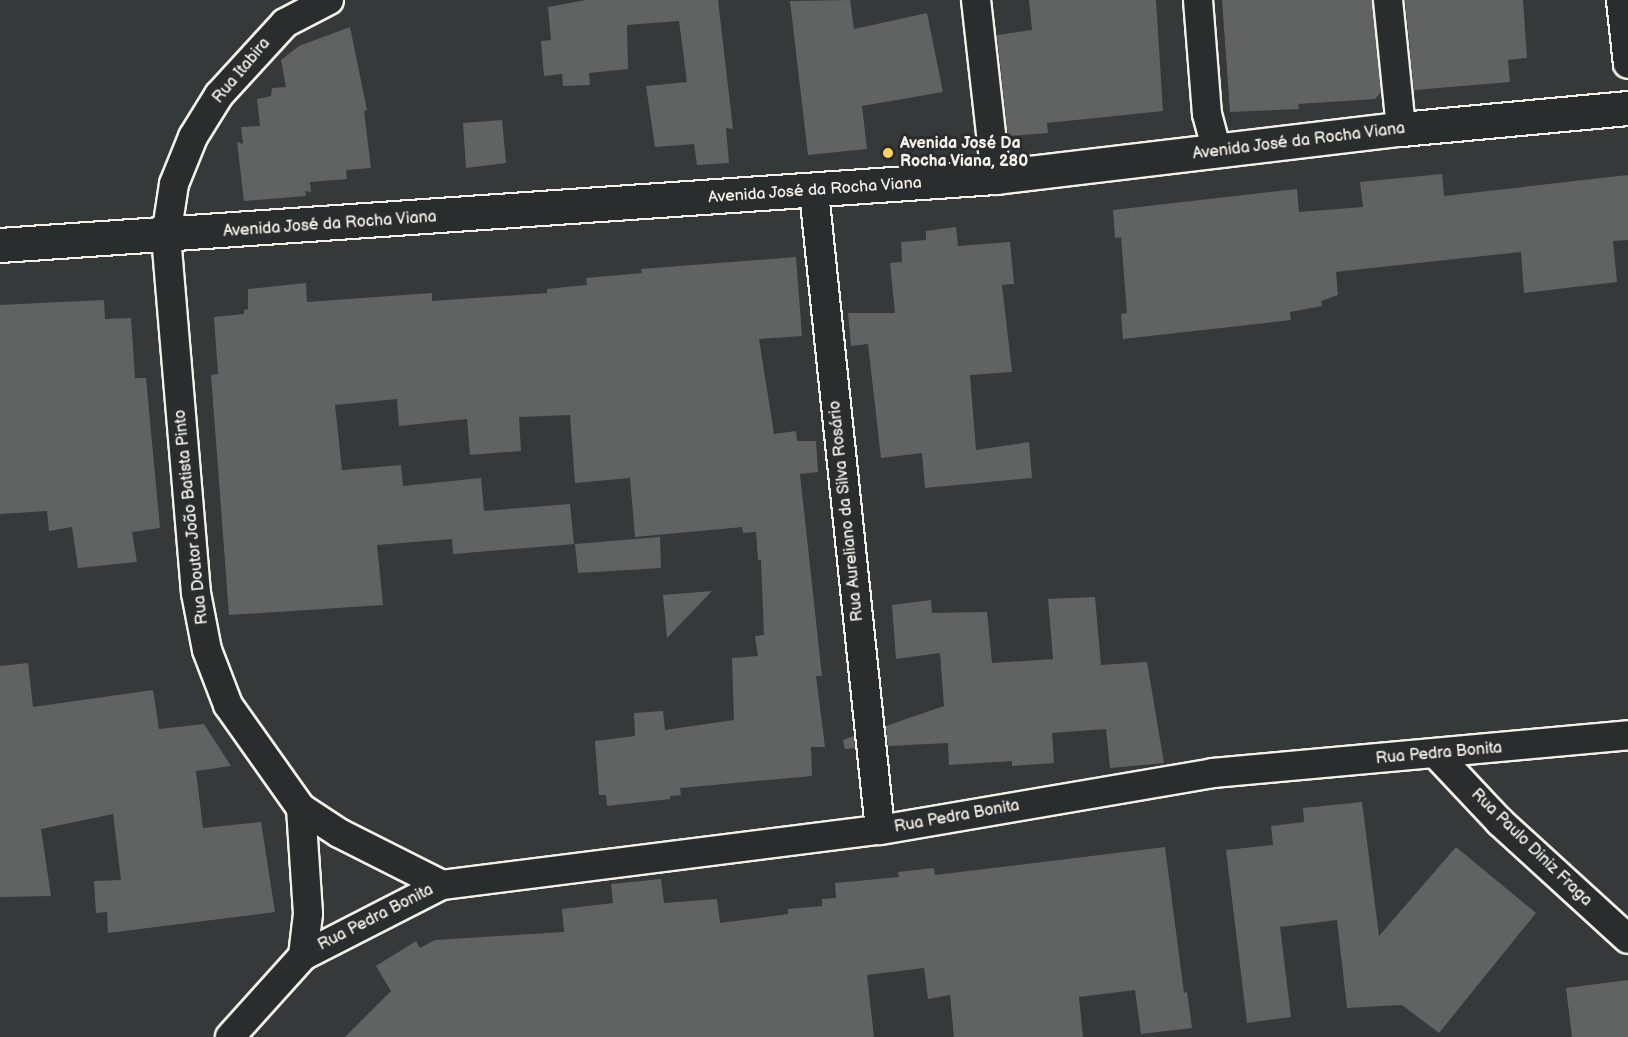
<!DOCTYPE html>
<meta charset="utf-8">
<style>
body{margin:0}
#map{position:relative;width:1628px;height:1037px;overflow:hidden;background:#363939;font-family:"Balsamiq Sans",sans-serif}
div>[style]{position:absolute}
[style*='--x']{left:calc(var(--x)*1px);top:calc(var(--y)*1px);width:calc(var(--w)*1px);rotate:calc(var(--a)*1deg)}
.building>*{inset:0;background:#616362}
.roads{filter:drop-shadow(2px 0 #f4f1e8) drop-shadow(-2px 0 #f4f1e8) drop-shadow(0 2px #f4f1e8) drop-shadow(0 -2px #f4f1e8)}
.street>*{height:28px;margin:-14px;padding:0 14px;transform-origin:14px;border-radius:14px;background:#2a2d2e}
.secondary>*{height:33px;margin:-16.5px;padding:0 16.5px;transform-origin:16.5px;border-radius:16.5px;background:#2a2d2e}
.dots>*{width:16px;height:16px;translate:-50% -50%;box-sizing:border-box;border:3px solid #2a2d2e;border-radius:50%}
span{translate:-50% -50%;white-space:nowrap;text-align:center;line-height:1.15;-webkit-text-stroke:6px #2a2d2e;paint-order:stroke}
.street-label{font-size:16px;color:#f4f1e8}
.poi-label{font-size:16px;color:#f4f1e8;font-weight:700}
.left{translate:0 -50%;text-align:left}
</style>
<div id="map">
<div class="building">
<div style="clip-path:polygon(586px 0,718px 0,733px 129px,726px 128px,729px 163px,697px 165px,694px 144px,655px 147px,646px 86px,687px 82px,679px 21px,627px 25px,628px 69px,589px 73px,590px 85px,563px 86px,562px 74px,544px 76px,541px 41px,551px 40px,548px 7px)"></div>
<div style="clip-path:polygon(850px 0,854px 29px,927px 13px,943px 92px,862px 106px,867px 149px,808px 155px,790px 1px)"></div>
<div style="clip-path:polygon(1029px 0,1156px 0,1163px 111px,1047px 123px,1048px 133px,1008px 136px,997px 35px,1032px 30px)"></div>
<div style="clip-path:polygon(1222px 0,1372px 0,1381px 92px,1375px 99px,1298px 104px,1299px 109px,1230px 112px)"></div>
<div style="clip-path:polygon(1405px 0,1523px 0,1527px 58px,1508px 60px,1510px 82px,1414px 90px)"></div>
<div style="clip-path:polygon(350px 27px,367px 110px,364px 111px,371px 168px,346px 170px,347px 179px,310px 182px,311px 192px,305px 191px,306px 196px,244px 201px,237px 142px,243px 144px,241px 127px,260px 126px,257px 99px,271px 96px,272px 88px,286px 87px,281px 60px,299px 46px)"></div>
<div style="clip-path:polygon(502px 120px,506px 163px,466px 168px,463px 123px)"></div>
<div style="clip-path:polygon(1442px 174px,1444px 196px,1628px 175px,1628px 240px,1613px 241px,1617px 282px,1524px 293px,1521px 252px,1362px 269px,1336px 272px,1338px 295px,1321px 301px,1322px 306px,1290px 312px,1291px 320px,1123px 339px,1121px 314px,1127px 313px,1121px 237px,1115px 238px,1113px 210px,1297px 189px,1299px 212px,1363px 207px,1360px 182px)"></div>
<div style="clip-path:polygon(956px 227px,958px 246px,1010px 242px,1014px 284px,1002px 285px,1012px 372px,970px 375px,976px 450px,1029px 442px,1032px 478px,925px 488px,922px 453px,881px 458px,868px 344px,851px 346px,848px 313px,895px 313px,890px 263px,902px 262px,901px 242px,926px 240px,926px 231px)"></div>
<div style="clip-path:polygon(796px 257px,802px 336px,759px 339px,774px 434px,796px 431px,797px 441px,816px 441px,818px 472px,800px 474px,822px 676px,816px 676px,825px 747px,811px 747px,812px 776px,680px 788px,681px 795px,670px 796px,670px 799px,607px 806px,606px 795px,599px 795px,595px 741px,635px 736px,634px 713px,663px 711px,665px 730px,734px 720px,732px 658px,758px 656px,755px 636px,764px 635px,761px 560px,758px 560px,756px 532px,743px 533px,742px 527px,635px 537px,630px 478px,575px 483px,570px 415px,519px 417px,521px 451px,470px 455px,467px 419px,399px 426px,397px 399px,335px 405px,342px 470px,401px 465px,403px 486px,481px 478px,484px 511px,570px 504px,574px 544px,453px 554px,452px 539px,377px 545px,383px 605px,229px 615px,211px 375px,218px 374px,214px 317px,244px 314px,244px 310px,248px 309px,248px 289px,306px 283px,307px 302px,432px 293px,432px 301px,547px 293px,547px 289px,587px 285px,586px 278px,642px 273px,641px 269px)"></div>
<div style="clip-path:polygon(104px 300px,105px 319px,131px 318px,135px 378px,146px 378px,160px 528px,132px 532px,137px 562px,78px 568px,72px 527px,49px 531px,47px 511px,0 514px,0 305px)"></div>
<div style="clip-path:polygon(660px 537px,661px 568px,578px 573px,575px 544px)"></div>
<div style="clip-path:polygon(712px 591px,667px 638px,663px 595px)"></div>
<div style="clip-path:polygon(1095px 597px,1101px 665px,1147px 662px,1164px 763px,1110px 768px,1106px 729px,1052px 733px,1054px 763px,1012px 766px,1012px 761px,949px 765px,948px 743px,888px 746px,886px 726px,944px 706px,940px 653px,896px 659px,892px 605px,931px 600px,932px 613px,987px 612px,992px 663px,1053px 659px,1048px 599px)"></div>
<div style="clip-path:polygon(28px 663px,33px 707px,153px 690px,159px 729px,204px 724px,231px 766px,196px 771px,203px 828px,261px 822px,275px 912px,108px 933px,107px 912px,96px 913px,94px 881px,121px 880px,113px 814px,41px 829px,51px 896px,0 897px,0 666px)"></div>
<div style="clip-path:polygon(854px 736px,855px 748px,845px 749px,843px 740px)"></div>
<div style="clip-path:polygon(1362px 802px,1379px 936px,1456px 847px,1536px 913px,1439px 1033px,1402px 1005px,1347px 1008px,1337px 920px,1280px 927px,1291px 1017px,1247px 1023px,1226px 850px,1273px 845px,1271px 826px,1304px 822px,1303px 808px)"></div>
<div style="clip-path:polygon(1165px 847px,1184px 993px,1187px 992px,1192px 1028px,1141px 1034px,1135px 990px,1079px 997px,1083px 1037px,954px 1037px,950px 995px,928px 999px,924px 968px,867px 975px,874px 1037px,345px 1037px,391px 991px,376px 966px,416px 941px,420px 948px,435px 940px,564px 932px,562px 909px,613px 903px,611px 884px,661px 879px,664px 903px,717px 899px,720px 923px,788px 914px,788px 909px,822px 906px,822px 899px,836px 898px,835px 883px,899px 877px,898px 872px,934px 868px,935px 875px)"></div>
<div style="clip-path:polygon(1628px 980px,1628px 1037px,1572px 1037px,1566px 988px)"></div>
</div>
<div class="roads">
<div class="street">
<div style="--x:329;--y:0;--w:50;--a:152.4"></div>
<div style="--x:285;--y:23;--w:98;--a:132.5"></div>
<div style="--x:219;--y:95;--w:49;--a:121.8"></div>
<div style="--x:193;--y:137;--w:51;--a:112"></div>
<div style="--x:174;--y:184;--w:53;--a:98.7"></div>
<div style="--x:166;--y:236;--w:358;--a:85.2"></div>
<div style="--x:196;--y:593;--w:58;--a:79.1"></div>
<div style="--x:207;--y:650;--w:59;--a:69.1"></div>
<div style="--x:228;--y:705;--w:126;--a:54.7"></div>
<div style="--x:301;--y:808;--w:45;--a:33.3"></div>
<div style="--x:339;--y:833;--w:115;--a:26.8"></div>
<div style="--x:976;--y:0;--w:178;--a:83.6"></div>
<div style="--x:1198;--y:0;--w:114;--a:85.5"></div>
<div style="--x:1207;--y:114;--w:38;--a:75"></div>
<div style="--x:1388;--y:0;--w:130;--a:84.2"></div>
<div style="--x:1621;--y:0;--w:64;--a:83.8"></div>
<div style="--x:814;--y:192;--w:641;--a:84.09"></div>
<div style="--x:1437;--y:755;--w:92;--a:46.8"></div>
<div style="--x:1500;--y:822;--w:173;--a:42.4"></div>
<div style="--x:301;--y:808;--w:106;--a:86.2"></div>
<div style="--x:308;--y:914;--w:42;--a:96.8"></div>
<div style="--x:230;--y:1037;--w:109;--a:-48"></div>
<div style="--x:303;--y:956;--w:156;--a:-27.1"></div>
<div style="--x:442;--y:885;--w:441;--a:-7.2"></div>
<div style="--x:880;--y:830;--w:338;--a:-9.7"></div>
<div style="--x:1213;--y:773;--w:417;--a:-5.2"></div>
</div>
<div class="secondary">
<div style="--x:0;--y:245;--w:998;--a:-3.91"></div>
<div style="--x:996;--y:177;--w:408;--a:-6.8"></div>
<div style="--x:1401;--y:129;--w:228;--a:-5.3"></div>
</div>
</div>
<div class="dots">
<div style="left:888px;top:153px;background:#ffd166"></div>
</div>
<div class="street-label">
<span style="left:242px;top:71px;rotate:-50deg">Rua Itabira</span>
<span style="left:1299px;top:142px;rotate:-7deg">Avenida José da Rocha Viana</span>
<span style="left:815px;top:191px;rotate:-4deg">Avenida José da Rocha Viana</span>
<span style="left:330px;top:225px;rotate:-4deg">Avenida José da Rocha Viana</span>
<span style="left:847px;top:511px;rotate:-96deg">Rua Aureliano da Silva Rosário</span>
<span style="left:192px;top:517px;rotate:-96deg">Rua Doutor João Batista Pinto</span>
<span style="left:1439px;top:754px;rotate:-5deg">Rua Pedra Bonita</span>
<span style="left:957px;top:817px;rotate:-10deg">Rua Pedra Bonita</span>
<span style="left:1531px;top:848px;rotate:44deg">Rua Paulo Diniz Fraga</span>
<span style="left:376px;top:918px;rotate:-27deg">Rua Pedra Bonita</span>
</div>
<div class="poi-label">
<span class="left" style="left:900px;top:153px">Avenida José Da<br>Rocha Viana, 280</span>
</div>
</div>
